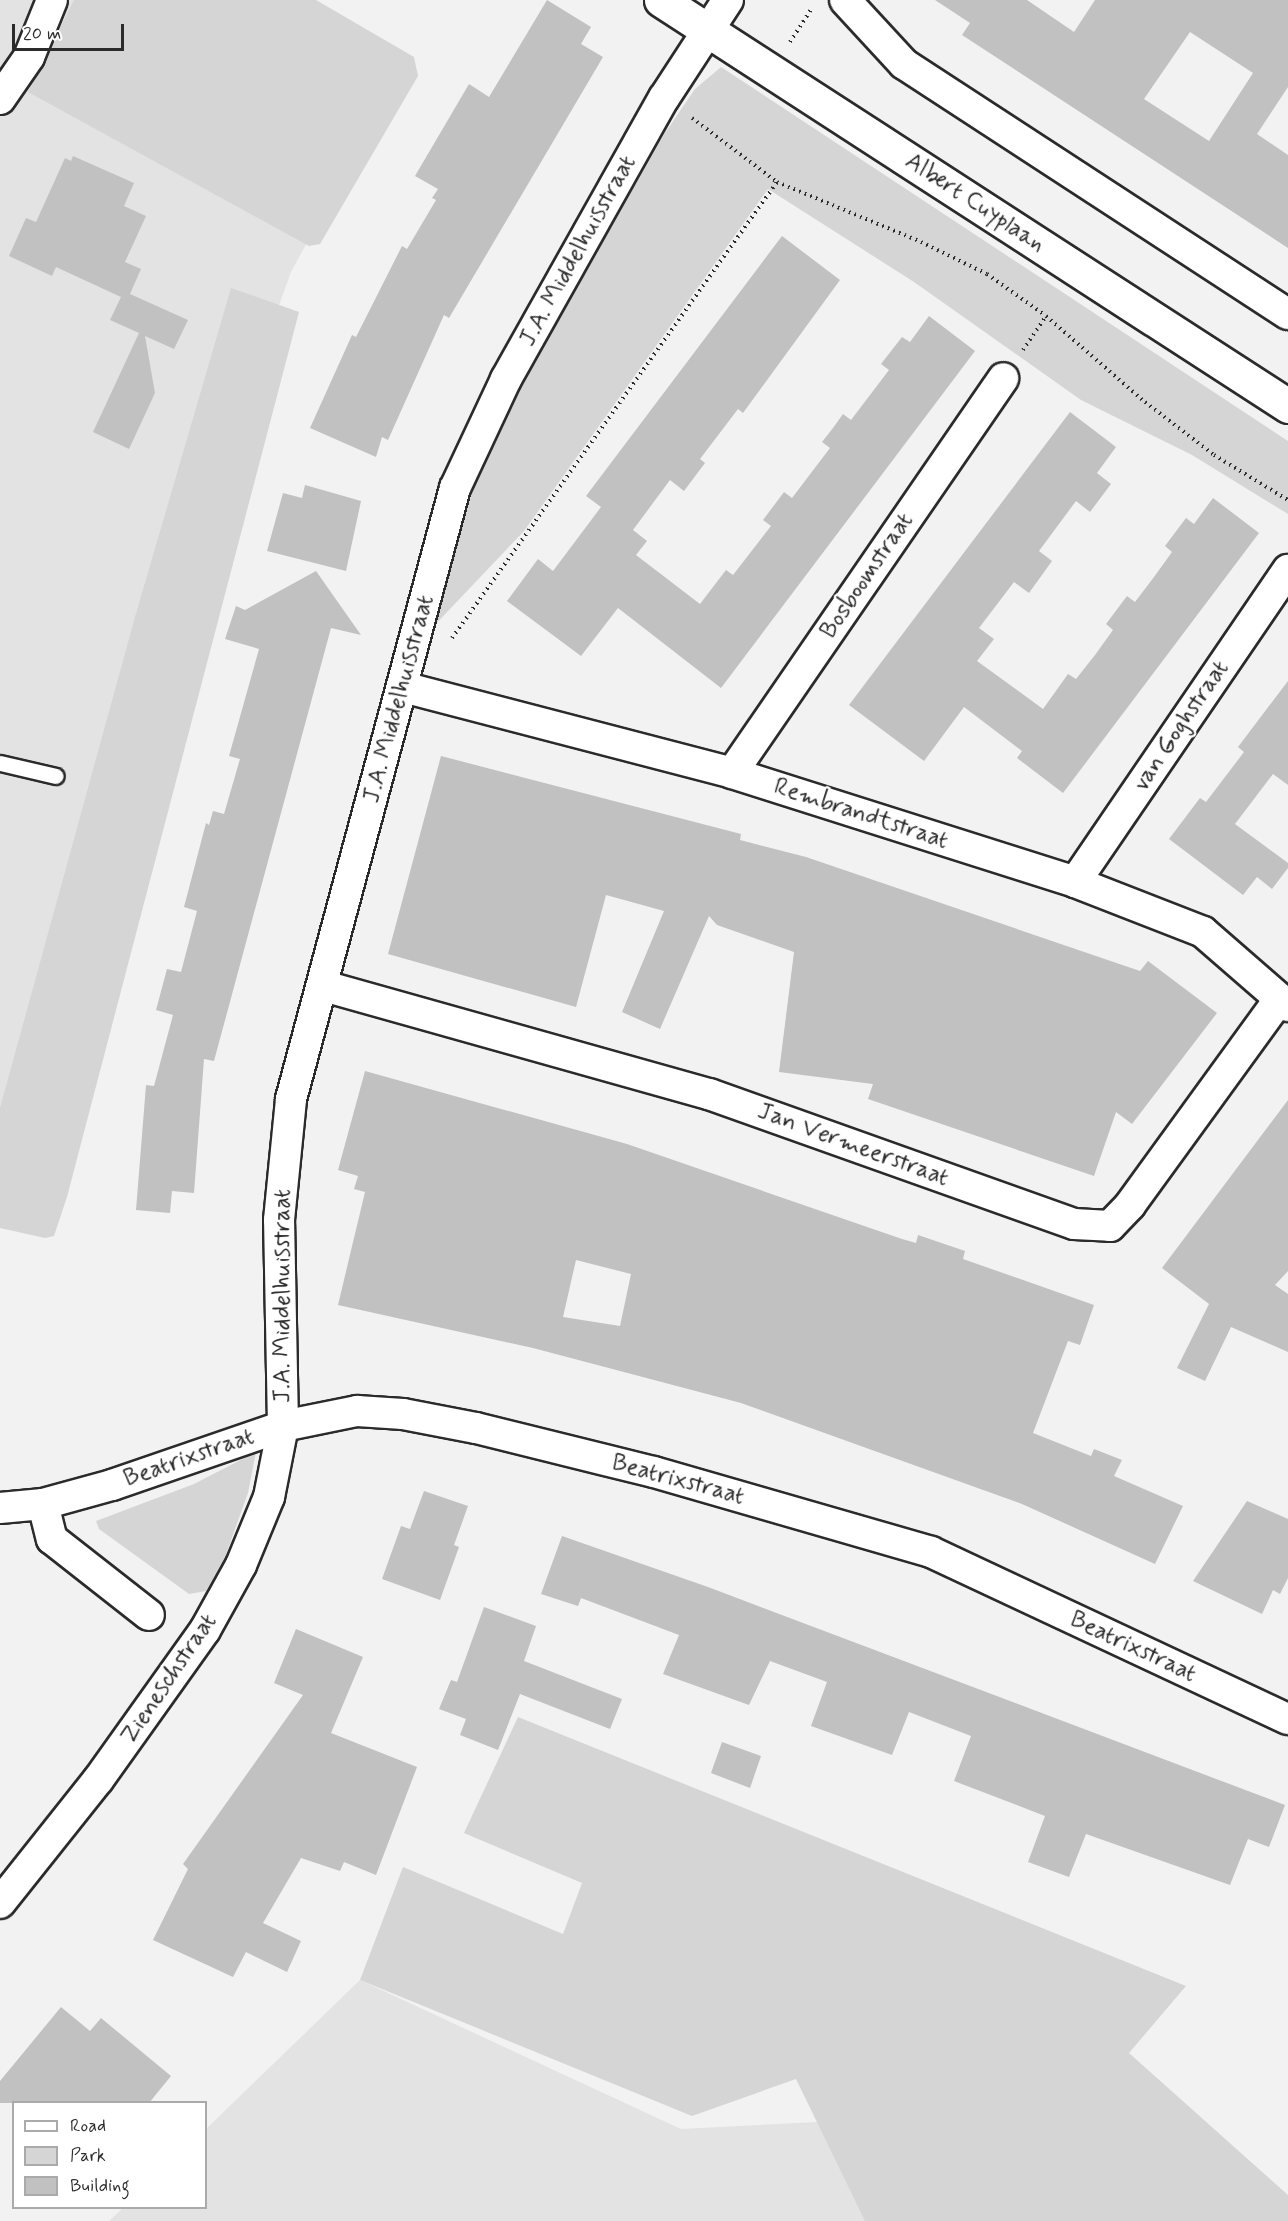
<!DOCTYPE html>
<style>
body{margin:0}
#map{position:relative;width:1288px;height:2221px;overflow:hidden;background:#f2f2f2;font-family:Mynerve,sans-serif}
div>[style]{position:absolute}
[style*='--x']{left:calc(var(--x)*1px);top:calc(var(--y)*1px);width:calc(var(--w)*1px);rotate:calc(var(--a)*1deg)}
.built>*{inset:0;background:#e3e3e3}
.green>*{inset:0;background:#d5d5d5}
.building>*{inset:0;background:#c1c1c1}
.path>*{height:4px;margin-top:-2px;transform-origin:0;background:repeating-linear-gradient(90deg,#2b2b2b 0 1.5px,transparent 0 6px)}
.roads{filter:drop-shadow(2px 0 #2b2b2b) drop-shadow(-2px 0 #2b2b2b) drop-shadow(0 2px #2b2b2b) drop-shadow(0 -2px #2b2b2b)}
.service>*{height:15px;margin:-7.5px;padding:0 7.5px;transform-origin:7.5px;border-radius:7.5px;background:#fff}
.minor>*{height:30px;margin:-15px;padding:0 15px;transform-origin:15px;border-radius:15px;background:#fff}
.tertiary>*{height:33px;margin:-16.5px;padding:0 16.5px;transform-origin:16.5px;border-radius:16.5px;background:#fff}
span{translate:-50% -50%;white-space:nowrap;text-align:center;line-height:1.15;-webkit-text-stroke:4.5px #fff;paint-order:stroke}
.street-label{font-size:24px;color:#2b2b2b}
.legend{position:absolute;left:12px;top:2101px;width:195px;height:108px;box-sizing:border-box;background:#fff;border:2px solid #aaa;margin:0;padding:8px 10px;list-style:none;font-size:18px;color:#2b2b2b}
.legend li{display:flex;align-items:center;gap:12px;height:30px}
.legend b{width:30px;border:2px solid #aaa}
.scale{position:absolute;left:12px;top:24px;width:112px;height:27px;box-sizing:border-box;border:3px solid #2b2b2b;border-top:0;padding-left:8px;font-size:18px;line-height:21px;white-space:nowrap;color:#2b2b2b;-webkit-text-stroke:4px #fff;paint-order:stroke}
</style>
<div id="map">
<div class="built">
<div style="clip-path:polygon(0 0,303px 0,404px 65px,291px 272px,174px 596px,0 1195px)"></div>
<div style="clip-path:polygon(360px 1980px,681px 2129px,1147px 2105px,1272px 2221px,109px 2221px,123px 2208px,206px 2208px,206px 2129px)"></div>
</div>
<div class="green">
<div style="clip-path:polygon(74px 0,316px 0,414px 57px,418px 76px,320px 244px,309px 246px,28px 92px)"></div>
<div style="clip-path:polygon(721px 67px,1288px 441px,1288px 514px,1192px 455px,1081px 400px,914px 282px,768px 189px,524px 531px,431px 629px,482px 460px,514px 397px,665px 133px,695px 89px)"></div>
<div style="clip-path:polygon(231px 288px,299px 312px,67px 1197px,54px 1236px,45px 1238px,0 1228px,0 1108px,135px 617px)"></div>
<div style="clip-path:polygon(256px 1452px,248px 1493px,225px 1557px,206px 1591px,189px 1594px,99px 1529px,96px 1521px,194px 1484px)"></div>
<div style="clip-path:polygon(518px 1717px,1186px 1986px,1129px 2053px,1288px 2195px,1288px 2221px,865px 2221px,796px 2079px,692px 2116px,360px 1980px,403px 1867px,563px 1934px,582px 1883px,464px 1833px)"></div>
</div>
<div class="building">
<div style="clip-path:polygon(547px 0,591px 27px,581px 44px,603px 57px,449px 318px,444px 315px,388px 440px,382px 437px,376px 457px,310px 428px,352px 335px,356px 337px,402px 246px,407px 249px,436px 200px,432px 198px,438px 189px,415px 176px,469px 84px,489px 97px)"></div>
<div style="clip-path:polygon(evenodd,935px 0,1027px 0,1074px 32px,1095px 0,1288px 0,1288px 87px,1257px 134px,1288px 155px,1288px 248px,962px 35px,970px 23px,935px 0,1190px 32px,1253px 73px,1209px 141px,1144px 99px,1190px 32px)"></div>
<div style="clip-path:polygon(73px 156px,134px 183px,124px 206px,146px 216px,125px 262px,141px 269px,130px 294px,188px 320px,174px 349px,145px 336px,155px 393px,129px 449px,93px 432px,139px 333px,110px 320px,121px 297px,56px 267px,52px 276px,9px 256px,26px 218px,36px 222px,65px 158px,71px 161px)"></div>
<div style="clip-path:polygon(782px 236px,840px 280px,743px 413px,738px 409px,700px 459px,705px 463px,684px 491px,670px 480px,633px 530px,647px 541px,636px 555px,700px 604px,726px 570px,733px 575px,771px 526px,763px 520px,784px 492px,792px 498px,830px 448px,822px 442px,833px 428px,843px 414px,851px 420px,889px 370px,881px 364px,902px 337px,910px 342px,929px 316px,975px 351px,721px 688px,618px 608px,581px 656px,507px 601px,538px 559px,553px 571px,601px 507px,586px 496px)"></div>
<div style="clip-path:polygon(1070px 412px,1116px 447px,1097px 473px,1111px 484px,1090px 512px,1076px 501px,1039px 551px,1052px 561px,1029px 593px,1014px 582px,979px 628px,994px 639px,977px 661px,1043px 709px,1068px 674px,1076px 679px,1095px 655px,1113px 630px,1106px 624px,1127px 596px,1135px 602px,1154px 577px,1172px 552px,1165px 546px,1186px 518px,1194px 524px,1213px 498px,1259px 533px,1063px 793px,1017px 758px,1022px 751px,964px 707px,924px 761px,849px 705px)"></div>
<div style="clip-path:polygon(305px 485px,361px 501px,346px 571px,267px 551px,283px 493px,302px 498px)"></div>
<div style="clip-path:polygon(316px 571px,361px 635px,331px 628px,214px 1061px,204px 1059px,194px 1193px,172px 1191px,170px 1213px,136px 1210px,146px 1085px,154px 1086px,173px 1015px,156px 1010px,167px 969px,181px 972px,197px 911px,184px 907px,206px 823px,209px 825px,213px 811px,224px 814px,240px 759px,229px 756px,259px 649px,225px 639px,236px 606px,245px 610px)"></div>
<div style="clip-path:polygon(1288px 681px,1288px 785px,1273px 774px,1235px 824px,1288px 863px,1288px 868px,1272px 889px,1257px 877px,1243px 895px,1169px 839px,1200px 798px,1206px 802px,1244px 752px,1238px 747px)"></div>
<div style="clip-path:polygon(441px 756px,741px 834px,740px 840px,806px 857px,1140px 971px,1148px 961px,1217px 1013px,1132px 1124px,1116px 1112px,1094px 1176px,868px 1099px,873px 1084px,779px 1072px,794px 952px,717px 925px,709px 916px,660px 1029px,622px 1012px,664px 911px,606px 895px,576px 1007px,388px 954px)"></div>
<div style="clip-path:polygon(evenodd,365px 1071px,627px 1144px,902px 1239px,916px 1243px,918px 1235px,965px 1251px,963px 1259px,1094px 1305px,1080px 1345px,1068px 1341px,1033px 1433px,1091px 1456px,1094px 1449px,1122px 1460px,1114px 1476px,1183px 1506px,1155px 1564px,1022px 1504px,741px 1403px,533px 1348px,338px 1305px,365px 1192px,354px 1189px,358px 1176px,338px 1170px,365px 1071px,576px 1260px,631px 1274px,620px 1326px,563px 1317px,576px 1260px)"></div>
<div style="clip-path:polygon(1288px 1100px,1288px 1271px,1275px 1285px,1288px 1294px,1288px 1352px,1231px 1327px,1205px 1381px,1177px 1368px,1209px 1304px,1162px 1268px)"></div>
<div style="clip-path:polygon(424px 1491px,468px 1506px,454px 1545px,459px 1547px,440px 1600px,382px 1579px,401px 1526px,410px 1529px)"></div>
<div style="clip-path:polygon(1247px 1501px,1288px 1519px,1288px 1578px,1280px 1594px,1273px 1590px,1262px 1614px,1193px 1581px)"></div>
<div style="clip-path:polygon(562px 1536px,708px 1587px,1285px 1805px,1269px 1847px,1248px 1839px,1230px 1885px,1086px 1834px,1069px 1877px,1028px 1862px,1045px 1816px,954px 1781px,971px 1736px,909px 1712px,892px 1755px,811px 1726px,827px 1682px,770px 1661px,749px 1705px,663px 1674px,679px 1635px,581px 1598px,578px 1606px,541px 1594px)"></div>
<div style="clip-path:polygon(484px 1607px,536px 1626px,524px 1661px,622px 1699px,610px 1729px,520px 1694px,498px 1750px,460px 1735px,466px 1719px,439px 1709px,451px 1680px,457px 1682px)"></div>
<div style="clip-path:polygon(296px 1629px,363px 1657px,331px 1733px,417px 1767px,376px 1875px,344px 1862px,340px 1871px,301px 1858px,263px 1923px,301px 1941px,287px 1972px,246px 1952px,233px 1977px,153px 1940px,188px 1869px,183px 1864px,303px 1695px,274px 1683px)"></div>
<div style="clip-path:polygon(722px 1742px,761px 1756px,750px 1788px,711px 1773px)"></div>
<div style="clip-path:polygon(61px 2007px,90px 2031px,101px 2018px,171px 2076px,149px 2103px,0 2103px,0 2081px)"></div>
</div>
<div class="path">
<div style="--x:790;--y:42;--w:40;--a:-57.1"></div>
<div style="--x:692;--y:118;--w:106;--a:37"></div>
<div style="--x:777;--y:182;--w:156;--a:22.6"></div>
<div style="--x:921;--y:242;--w:73;--a:25.9"></div>
<div style="--x:987;--y:274;--w:72;--a:35.4"></div>
<div style="--x:1046;--y:316;--w:131;--a:41"></div>
<div style="--x:1145;--y:402;--w:87;--a:37.5"></div>
<div style="--x:1214;--y:455;--w:87;--a:31.3"></div>
<div style="--x:1023;--y:350;--w:41;--a:-55.9"></div>
<div style="--x:452;--y:638;--w:560;--a:-54.52"></div>
</div>
<div class="roads">
<div class="service">
<div style="--x:0;--y:763;--w:57;--a:13.1"></div>
</div>
<div class="minor">
<div style="--x:845;--y:0;--w:87;--a:47.3"></div>
<div style="--x:904;--y:64;--w:458;--a:33.1"></div>
<div style="--x:0;--y:99;--w:51;--a:-55.4"></div>
<div style="--x:29;--y:57;--w:61;--a:-68"></div>
<div style="--x:403;--y:687;--w:340;--a:14.6"></div>
<div style="--x:732;--y:773;--w:360;--a:17.6"></div>
<div style="--x:1075;--y:882;--w:137;--a:21.3"></div>
<div style="--x:1203;--y:932;--w:113;--a:41"></div>
<div style="--x:732;--y:773;--w:479;--a:-55.5"></div>
<div style="--x:1075;--y:882;--w:378;--a:-55.7"></div>
<div style="--x:324;--y:986;--w:400;--a:15.7"></div>
<div style="--x:709;--y:1094;--w:387;--a:19.6"></div>
<div style="--x:1074;--y:1224;--w:36;--a:3"></div>
<div style="--x:1110;--y:1226;--w:29;--a:-46"></div>
<div style="--x:1130;--y:1205;--w:253;--a:-54"></div>
<div style="--x:43;--y:1504;--w:36;--a:76"></div>
<div style="--x:52;--y:1539;--w:123;--a:38.1"></div>
<div style="--x:0;--y:1508;--w:43;--a:-5.3"></div>
<div style="--x:43;--y:1504;--w:72;--a:-15.4"></div>
<div style="--x:112;--y:1485;--w:181;--a:-19"></div>
<div style="--x:283;--y:1426;--w:76;--a:-11.5"></div>
<div style="--x:357;--y:1411;--w:46;--a:3.7"></div>
<div style="--x:403;--y:1414;--w:74;--a:10.9"></div>
<div style="--x:476;--y:1428;--w:183;--a:13.9"></div>
<div style="--x:654;--y:1472;--w:288;--a:16.1"></div>
<div style="--x:931;--y:1552;--w:394;--a:25.1"></div>
<div style="--x:0;--y:1903;--w:157;--a:-51.5"></div>
<div style="--x:98;--y:1780;--w:184;--a:-54.5"></div>
<div style="--x:205;--y:1630;--w:74;--a:-61"></div>
<div style="--x:241;--y:1565;--w:74;--a:-67.6"></div>
<div style="--x:269;--y:1497;--w:72;--a:-78.8"></div>
<div style="--x:283;--y:1426;--w:206;--a:-91.1"></div>
<div style="--x:279;--y:1220;--w:122;--a:-84.3"></div>
<div style="--x:291;--y:1099;--w:633;--a:-74.98"></div>
<div style="--x:455;--y:488;--w:120;--a:-64.9"></div>
<div style="--x:506;--y:379;--w:322;--a:-60.7"></div>
<div style="--x:664;--y:98;--w:117;--a:-56.9"></div>
</div>
<div class="tertiary">
<div style="--x:661;--y:0;--w:747;--a:32.92"></div>
</div>
</div>
<div class="street-label">
<span style="left:975px;top:203px;rotate:33deg">Albert Cuyplaan</span>
<span style="left:578px;top:251px;rotate:-61deg">J.A. Middelhuisstraat</span>
<span style="left:867px;top:576px;rotate:-56deg">Bosboomstraat</span>
<span style="left:399px;top:699px;rotate:-75deg">J.A. Middelhuisstraat</span>
<span style="left:1181px;top:726px;rotate:-56deg">van Goghstraat</span>
<span style="left:861px;top:814px;rotate:18deg">Rembrandtstraat</span>
<span style="left:853px;top:1145px;rotate:20deg">Jan Vermeerstraat</span>
<span style="left:283px;top:1296px;rotate:-90deg">J.A. Middelhuisstraat</span>
<span style="left:189px;top:1458px;rotate:-19deg">Beatrixstraat</span>
<span style="left:678px;top:1480px;rotate:15deg">Beatrixstraat</span>
<span style="left:1133px;top:1647px;rotate:25deg">Beatrixstraat</span>
<span style="left:169px;top:1679px;rotate:-56deg">Zieneschstraat</span>
</div>
<ul class="legend">
<li><b style="height:8px;background:#fff"></b>Road</li>
<li><b style="height:16px;background:#d5d5d5"></b>Park</li>
<li><b style="height:16px;background:#c1c1c1"></b>Building</li>
</ul>
<div class="scale">20 m</div>
</div>
